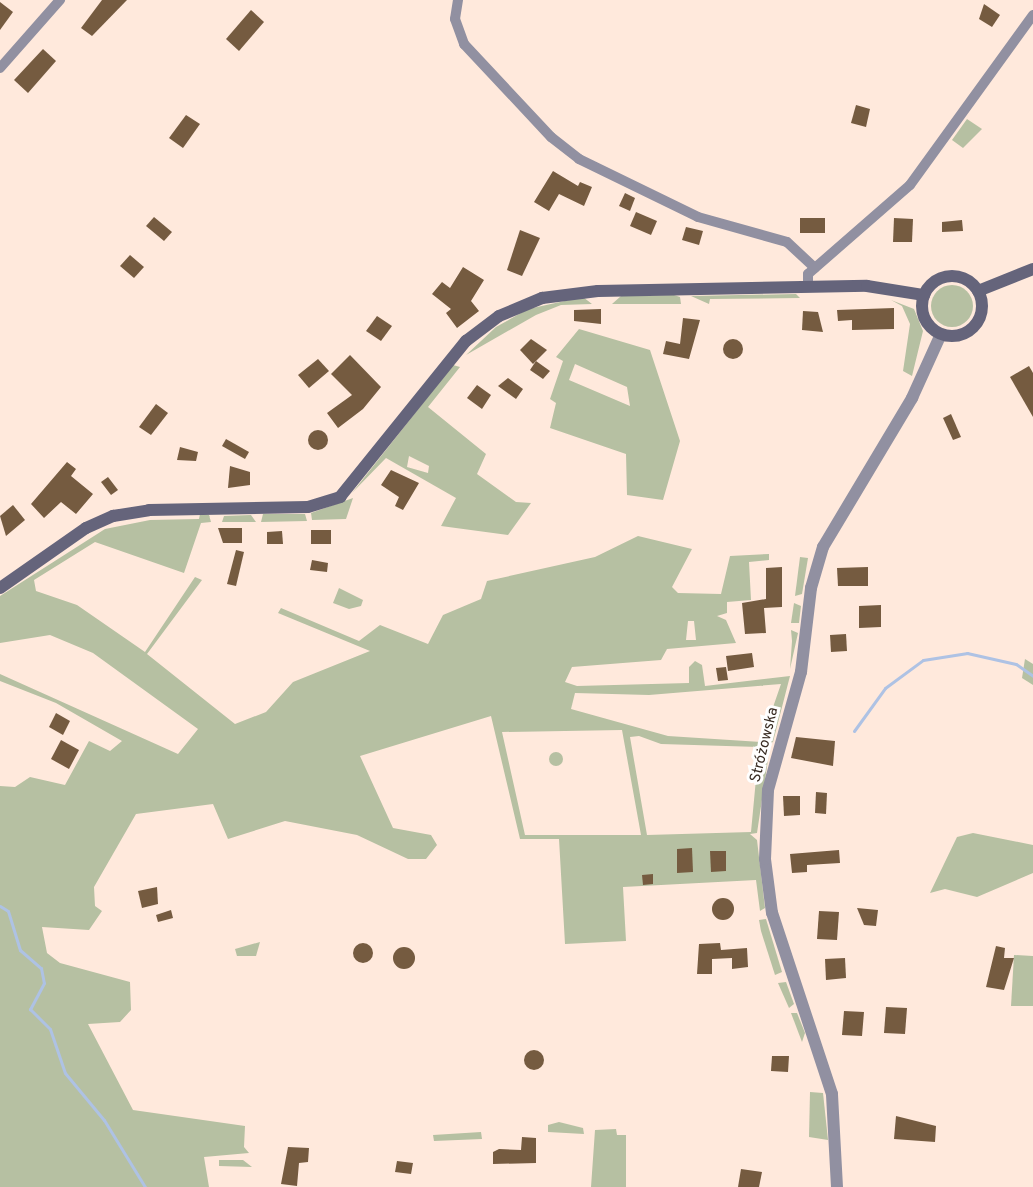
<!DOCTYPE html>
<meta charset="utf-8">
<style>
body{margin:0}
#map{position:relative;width:1033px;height:1187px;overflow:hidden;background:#ffe9dc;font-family:Overpass,sans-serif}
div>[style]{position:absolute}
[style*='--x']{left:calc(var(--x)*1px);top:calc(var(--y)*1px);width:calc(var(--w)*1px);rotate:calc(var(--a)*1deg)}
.green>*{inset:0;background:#b6c0a2}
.round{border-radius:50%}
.stream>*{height:3px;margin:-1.5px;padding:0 1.5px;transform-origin:1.5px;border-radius:1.5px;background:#aec2e4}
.building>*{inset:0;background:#755b40}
.minor>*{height:10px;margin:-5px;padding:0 5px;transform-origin:5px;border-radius:5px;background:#9190a1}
.tertiary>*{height:12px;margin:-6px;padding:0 6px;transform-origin:6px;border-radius:6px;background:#9190a1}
.secondary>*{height:12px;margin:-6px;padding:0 6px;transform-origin:6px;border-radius:6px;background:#65647b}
.secondary>.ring{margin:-6px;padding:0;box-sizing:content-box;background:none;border:12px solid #65647b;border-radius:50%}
span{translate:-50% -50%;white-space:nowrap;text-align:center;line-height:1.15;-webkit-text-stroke:6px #fff;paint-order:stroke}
.street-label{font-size:15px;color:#392c23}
</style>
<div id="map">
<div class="green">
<div style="clip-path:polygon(967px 119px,982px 129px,963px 148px,952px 140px)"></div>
<div class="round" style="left:931px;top:285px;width:42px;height:42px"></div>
<div style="clip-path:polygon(796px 294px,800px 298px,710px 299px,709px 304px,691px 296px)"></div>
<div style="clip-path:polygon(674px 295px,680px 297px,681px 304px,612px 304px,621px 296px)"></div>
<div style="clip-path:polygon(583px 297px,592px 304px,561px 305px,536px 315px,466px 355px,496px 327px,528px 309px)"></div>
<div style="clip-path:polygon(891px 300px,914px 309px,923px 331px,912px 376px,903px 371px,910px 324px,902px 306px)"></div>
<div style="clip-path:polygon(evenodd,579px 329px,650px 350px,680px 441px,663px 500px,627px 495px,626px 454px,550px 428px,556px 403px,550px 399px,563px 361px,556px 357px,579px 329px,575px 364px,627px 387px,630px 406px,569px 380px,575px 364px)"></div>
<div style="clip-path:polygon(evenodd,453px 365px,460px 367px,428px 407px,486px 454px,477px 474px,516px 502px,531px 503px,508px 535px,441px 526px,456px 498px,386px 458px,352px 493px,453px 365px,409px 456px,429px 466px,428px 473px,407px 467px,409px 456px)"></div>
<div style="clip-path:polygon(353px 498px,346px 519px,312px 520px,311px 513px)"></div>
<div style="clip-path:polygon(evenodd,200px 514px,209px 515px,211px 522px,201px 523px,184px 573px,95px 542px,34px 580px,36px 591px,77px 605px,145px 652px,195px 577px,202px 580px,147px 654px,235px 724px,266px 712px,293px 682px,370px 651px,278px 613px,281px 608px,359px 641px,380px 625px,428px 644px,443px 615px,481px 599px,487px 581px,595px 557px,638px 536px,692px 549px,672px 587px,678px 593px,721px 594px,730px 556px,769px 554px,769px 560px,749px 562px,751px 600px,727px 602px,727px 613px,717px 616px,726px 620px,736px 643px,667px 649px,661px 660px,572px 667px,565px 682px,577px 686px,689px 683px,689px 667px,695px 661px,702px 665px,705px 686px,790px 676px,773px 742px,761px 747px,769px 753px,757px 833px,750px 834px,757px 840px,765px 908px,760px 911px,756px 880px,623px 887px,626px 941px,565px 944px,559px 839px,520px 839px,491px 716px,360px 756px,393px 828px,431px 835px,437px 845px,426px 859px,408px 859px,357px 835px,285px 821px,228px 839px,213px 804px,136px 814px,94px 887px,95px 906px,102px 911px,89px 930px,42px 927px,47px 953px,60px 963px,130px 982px,131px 1010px,120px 1022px,88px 1024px,133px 1110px,245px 1126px,244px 1147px,249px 1153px,204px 1157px,209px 1187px,0 1187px,0 786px,15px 787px,30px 777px,65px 785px,89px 741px,110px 751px,122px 741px,56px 703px,0 681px,0 674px,178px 754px,198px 729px,93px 653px,50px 635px,0 643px,0 596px,105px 529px,150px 520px,199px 519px,200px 514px,688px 621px,694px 621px,696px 640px,686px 640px,688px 621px,200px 514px,781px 684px,761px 742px,668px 736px,571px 709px,575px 693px,649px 695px,781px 684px,200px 514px,622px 730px,641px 835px,525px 835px,502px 732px,622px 730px,200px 514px,639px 736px,661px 744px,759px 747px,751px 832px,647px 835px,630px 737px,639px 736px)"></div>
<div style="clip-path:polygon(263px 514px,305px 514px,307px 521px,261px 522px)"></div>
<div style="clip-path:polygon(251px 515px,256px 522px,222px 522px,224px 516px)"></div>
<div style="clip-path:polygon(800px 557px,808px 558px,802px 594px,795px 596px)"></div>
<div style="clip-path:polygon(339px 588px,363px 600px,361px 606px,349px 609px,333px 603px)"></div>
<div style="clip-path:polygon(794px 603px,801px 606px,799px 623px,791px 623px)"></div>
<div style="clip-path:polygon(791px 630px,798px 633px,790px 669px,792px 641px)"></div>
<div style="clip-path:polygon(1025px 659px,1033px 664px,1033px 685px,1022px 678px)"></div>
<div class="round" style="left:549px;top:752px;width:14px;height:14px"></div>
<div style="clip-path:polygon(973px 833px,1033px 845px,1033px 873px,977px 897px,945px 889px,930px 893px,957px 837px)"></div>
<div style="clip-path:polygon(766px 919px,782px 972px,775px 975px,761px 931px,759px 920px)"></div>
<div style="clip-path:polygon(260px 942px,256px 956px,237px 956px,235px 949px)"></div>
<div style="clip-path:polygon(1014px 955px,1033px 956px,1033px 1006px,1011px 1006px)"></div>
<div style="clip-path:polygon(786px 982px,794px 1004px,789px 1008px,778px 983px)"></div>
<div style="clip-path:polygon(791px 1013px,797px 1013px,805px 1033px,802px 1042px)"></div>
<div style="clip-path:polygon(810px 1092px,823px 1093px,828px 1140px,809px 1137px)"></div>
<div style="clip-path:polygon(559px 1122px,583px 1128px,584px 1134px,548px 1132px,548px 1125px)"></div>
<div style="clip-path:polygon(616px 1129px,617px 1135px,626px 1135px,626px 1187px,591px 1187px,595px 1130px)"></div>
<div style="clip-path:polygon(481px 1132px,482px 1139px,434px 1141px,433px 1135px)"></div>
<div style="clip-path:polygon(219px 1160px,243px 1160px,252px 1167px,219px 1166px)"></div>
</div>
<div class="stream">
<div style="--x:854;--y:731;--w:53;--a:-54.2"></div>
<div style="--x:885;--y:688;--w:47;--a:-36.4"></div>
<div style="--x:923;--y:660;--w:45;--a:-9"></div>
<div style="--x:967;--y:653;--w:50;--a:12.7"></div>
<div style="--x:1016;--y:664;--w:21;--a:35"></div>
<div style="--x:0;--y:906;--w:9;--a:32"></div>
<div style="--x:8;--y:911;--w:41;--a:72.9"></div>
<div style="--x:20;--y:950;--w:28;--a:41"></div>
<div style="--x:41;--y:968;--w:15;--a:79"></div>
<div style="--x:44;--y:983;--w:30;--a:118"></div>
<div style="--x:30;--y:1009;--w:28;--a:45"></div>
<div style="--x:50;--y:1029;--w:46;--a:71.2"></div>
<div style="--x:65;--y:1073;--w:61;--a:50.3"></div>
<div style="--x:104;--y:1120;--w:79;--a:58.5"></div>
</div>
<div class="building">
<div style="clip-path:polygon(102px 0,127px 0,92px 36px,81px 28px)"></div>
<div style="clip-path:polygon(0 2px,13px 12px,0 30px)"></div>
<div style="clip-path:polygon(984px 4px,1000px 15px,992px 27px,979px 19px)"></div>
<div style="clip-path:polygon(251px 10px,264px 22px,239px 51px,226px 39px)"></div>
<div style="clip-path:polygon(43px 49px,56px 61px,28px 93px,14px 80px)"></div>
<div style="clip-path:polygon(856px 105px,870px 109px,866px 127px,851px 123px)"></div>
<div style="clip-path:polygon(186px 115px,200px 124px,183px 148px,169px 138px)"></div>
<div style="clip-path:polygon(553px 171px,578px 186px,580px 182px,592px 187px,584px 206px,559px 194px,549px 211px,534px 202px)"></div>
<div style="clip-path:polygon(625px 193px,635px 198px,630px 211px,619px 206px)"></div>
<div style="clip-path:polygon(636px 212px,657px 221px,651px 235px,630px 226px)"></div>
<div style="clip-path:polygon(154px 217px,172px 232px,164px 241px,146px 226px)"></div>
<div style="clip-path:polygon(800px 218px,825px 218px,825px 233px,800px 233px)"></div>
<div style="clip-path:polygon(894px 218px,913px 219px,912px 242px,893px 242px)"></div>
<div style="clip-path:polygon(962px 220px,963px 231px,942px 232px,942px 222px)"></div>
<div style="clip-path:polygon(686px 227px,703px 231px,699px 245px,682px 240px)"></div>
<div style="clip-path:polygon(520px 230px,540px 238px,522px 276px,507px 270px)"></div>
<div style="clip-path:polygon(130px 255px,144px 267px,134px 278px,120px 266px)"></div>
<div style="clip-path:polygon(463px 267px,484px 280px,471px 301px,479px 311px,457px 328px,446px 313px,451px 309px,432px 294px,442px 282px,450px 288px)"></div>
<div style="clip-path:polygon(894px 308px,894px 329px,852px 330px,852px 320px,838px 321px,837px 310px)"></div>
<div style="clip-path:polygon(601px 309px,601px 324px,574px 321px,574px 310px)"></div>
<div style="clip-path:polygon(803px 311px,818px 312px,823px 332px,802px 330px)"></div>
<div style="clip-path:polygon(377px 316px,392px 326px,381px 341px,366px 331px)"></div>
<div style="clip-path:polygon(683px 318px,700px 320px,689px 359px,663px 354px,666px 341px,680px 344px)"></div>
<div class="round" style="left:723px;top:339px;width:20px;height:20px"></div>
<div style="clip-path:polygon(531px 339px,547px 350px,533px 364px,520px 350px)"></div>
<div style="clip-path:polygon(350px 355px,381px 387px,363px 409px,338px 428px,327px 413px,352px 395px,331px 374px)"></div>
<div style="clip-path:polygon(318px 359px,329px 371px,309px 388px,298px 375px)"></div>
<div style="clip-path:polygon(536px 361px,550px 371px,543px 379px,530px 370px)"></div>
<div style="clip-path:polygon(1029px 366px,1033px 373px,1033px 417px,1010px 377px)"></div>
<div style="clip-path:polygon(508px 378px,523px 389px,516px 399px,498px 386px)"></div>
<div style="clip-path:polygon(477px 385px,491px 395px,482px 409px,467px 398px)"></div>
<div style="clip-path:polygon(156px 404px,168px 413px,151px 435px,139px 427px)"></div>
<div style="clip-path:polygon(951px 414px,961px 437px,953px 440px,943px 418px)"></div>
<div class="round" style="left:308px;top:430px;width:20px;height:20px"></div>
<div style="clip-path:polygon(226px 439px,249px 452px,245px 459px,222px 446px)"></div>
<div style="clip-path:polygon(180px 447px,198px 452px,196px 461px,177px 460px)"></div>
<div style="clip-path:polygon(67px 462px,76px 469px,71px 476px,93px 494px,76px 514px,61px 502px,44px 518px,31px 504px)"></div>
<div style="clip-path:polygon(230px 466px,250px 472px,250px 485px,228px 488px)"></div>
<div style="clip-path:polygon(391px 470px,419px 483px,403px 510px,395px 506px,399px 497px,381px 485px)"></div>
<div style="clip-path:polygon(108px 477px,118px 490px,111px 495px,101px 482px)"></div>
<div style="clip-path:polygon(13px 505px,25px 520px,6px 536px,0 516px)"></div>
<div style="clip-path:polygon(218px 528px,242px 528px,242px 543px,223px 543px)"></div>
<div style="clip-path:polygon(311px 530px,331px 530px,331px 544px,311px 544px)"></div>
<div style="clip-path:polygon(282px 531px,283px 544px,267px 544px,267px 532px)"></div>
<div style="clip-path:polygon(236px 550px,244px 552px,236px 586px,227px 584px)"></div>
<div style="clip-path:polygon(312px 560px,328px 563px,327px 572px,310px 570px)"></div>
<div style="clip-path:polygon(782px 567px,782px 607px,764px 608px,766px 633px,745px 634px,742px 603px,766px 599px,766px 568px)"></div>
<div style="clip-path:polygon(868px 567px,868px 586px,838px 586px,837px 568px)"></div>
<div style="clip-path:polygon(881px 605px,881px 627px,859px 628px,859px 606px)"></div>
<div style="clip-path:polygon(846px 634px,847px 651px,831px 652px,830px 635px)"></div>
<div style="clip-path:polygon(752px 653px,754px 667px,728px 671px,726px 656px)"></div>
<div style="clip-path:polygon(726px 667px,728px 680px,718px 681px,716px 668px)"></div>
<div style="clip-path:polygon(56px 713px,70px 721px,63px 735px,49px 727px)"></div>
<div style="clip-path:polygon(796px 737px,835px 741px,833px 766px,791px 758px)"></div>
<div style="clip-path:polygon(61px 740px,79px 750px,69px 769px,51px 759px)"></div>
<div style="clip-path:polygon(816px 792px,827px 793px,826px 814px,815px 813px)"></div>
<div style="clip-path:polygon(783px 796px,800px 796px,800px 815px,784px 816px)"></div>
<div style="clip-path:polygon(692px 848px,693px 872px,677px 873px,677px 849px)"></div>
<div style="clip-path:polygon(839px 850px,840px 863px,807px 865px,807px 872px,792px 873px,790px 854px)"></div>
<div style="clip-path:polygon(710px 851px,726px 851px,726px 871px,711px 872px)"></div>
<div style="clip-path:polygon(653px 874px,653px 884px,643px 885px,642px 875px)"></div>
<div style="clip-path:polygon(157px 887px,158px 904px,142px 908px,138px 891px)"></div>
<div class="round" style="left:712px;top:898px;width:22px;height:22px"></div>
<div style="clip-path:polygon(857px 908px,878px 910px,876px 926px,864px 925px)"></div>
<div style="clip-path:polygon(171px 910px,173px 918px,158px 922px,156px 915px)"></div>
<div style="clip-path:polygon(819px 911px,839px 912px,837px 940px,817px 939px)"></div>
<div style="clip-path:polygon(720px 943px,721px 950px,747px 948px,748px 967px,732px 969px,732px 958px,712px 959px,712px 974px,697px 974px,699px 944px)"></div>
<div class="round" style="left:353px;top:943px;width:20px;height:20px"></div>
<div style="clip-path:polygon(996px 946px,1005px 948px,1004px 958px,1014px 958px,1004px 990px,986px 987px)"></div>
<div class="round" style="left:393px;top:947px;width:22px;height:22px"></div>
<div style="clip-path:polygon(845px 958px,846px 978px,826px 980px,825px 959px)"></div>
<div style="clip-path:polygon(886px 1007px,907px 1008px,905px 1034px,884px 1033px)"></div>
<div style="clip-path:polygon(844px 1011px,864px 1012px,862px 1036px,842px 1035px)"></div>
<div class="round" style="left:524px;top:1050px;width:20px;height:20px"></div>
<div style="clip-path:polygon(772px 1056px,789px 1056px,788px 1072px,771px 1071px)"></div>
<div style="clip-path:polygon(896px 1116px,936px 1126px,935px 1142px,894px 1139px)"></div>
<div style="clip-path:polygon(522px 1137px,536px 1138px,536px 1163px,493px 1164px,493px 1152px,499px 1149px,521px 1150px)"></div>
<div style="clip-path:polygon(288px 1147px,309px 1148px,308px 1162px,299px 1163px,297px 1186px,281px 1184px)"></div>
<div style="clip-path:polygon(397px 1161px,413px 1163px,411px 1174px,395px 1172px)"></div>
<div style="clip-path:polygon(741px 1169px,762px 1172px,759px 1187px,738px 1187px)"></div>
</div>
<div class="minor">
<div style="--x:458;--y:0;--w:19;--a:99"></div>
<div style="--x:455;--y:19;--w:27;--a:70"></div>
<div style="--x:464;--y:44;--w:127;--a:46.9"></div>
<div style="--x:551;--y:137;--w:36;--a:38"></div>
<div style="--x:579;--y:159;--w:132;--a:26"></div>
<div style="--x:698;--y:217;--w:92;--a:15.7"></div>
<div style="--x:787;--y:242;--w:38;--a:43"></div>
<div style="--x:0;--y:68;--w:91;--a:-48.6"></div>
<div style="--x:808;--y:287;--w:13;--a:-90"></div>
<div style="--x:808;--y:274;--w:135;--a:-41.1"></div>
<div style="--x:910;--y:185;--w:210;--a:-54.1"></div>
</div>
<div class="tertiary">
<div style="--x:837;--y:1187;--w:93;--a:-93.1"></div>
<div style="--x:832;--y:1094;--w:191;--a:-108.3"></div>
<div style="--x:772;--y:913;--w:54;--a:-97.4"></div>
<div style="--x:765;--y:859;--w:69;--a:-87.5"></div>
<div style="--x:768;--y:790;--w:123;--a:-74.4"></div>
<div style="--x:801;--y:672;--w:85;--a:-83.2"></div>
<div style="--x:811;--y:588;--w:43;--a:-73.7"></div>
<div style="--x:823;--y:547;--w:174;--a:-59.1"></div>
<div style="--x:912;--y:398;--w:70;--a:-65.6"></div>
</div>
<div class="secondary">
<div class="ring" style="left:922px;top:276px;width:48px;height:48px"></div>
<div style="--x:978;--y:291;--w:59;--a:-21.8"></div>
<div style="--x:0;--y:588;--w:105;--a:-34.9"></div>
<div style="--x:86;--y:528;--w:30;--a:-24"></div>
<div style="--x:113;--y:516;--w:36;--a:-9"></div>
<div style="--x:149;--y:510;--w:159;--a:-1.1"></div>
<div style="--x:308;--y:507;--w:34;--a:-17"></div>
<div style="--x:340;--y:497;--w:201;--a:-51.1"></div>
<div style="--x:466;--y:341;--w:41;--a:-37.1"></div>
<div style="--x:499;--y:316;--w:47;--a:-22.7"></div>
<div style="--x:542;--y:298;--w:56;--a:-7.1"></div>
<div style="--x:598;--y:291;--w:269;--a:-1.1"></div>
<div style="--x:867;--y:286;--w:58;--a:9"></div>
</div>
<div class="street-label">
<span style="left:765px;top:745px;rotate:-76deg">Stróżowska</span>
</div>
</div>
